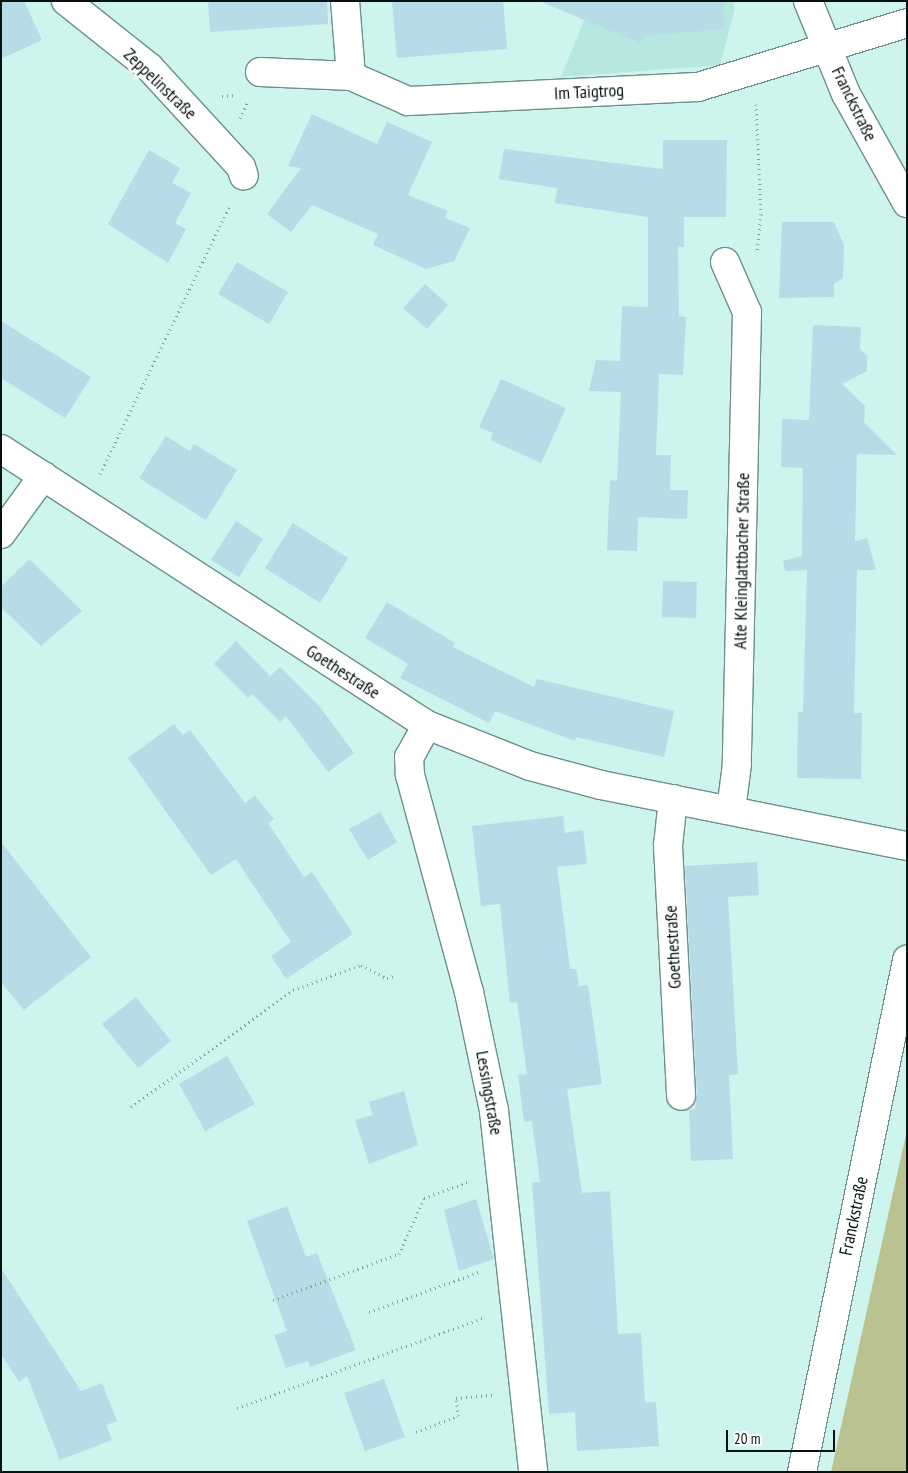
<!DOCTYPE html>
<meta charset="utf-8">
<style>
body{margin:0}
#map{position:relative;width:908px;height:1473px;overflow:hidden;background:#cdf4ed;font-family:"PT Sans Narrow",sans-serif}
div>[style]{position:absolute}
[style*='--x']{left:calc(var(--x)*1px);top:calc(var(--y)*1px);width:calc(var(--w)*1px);rotate:calc(var(--a)*1deg)}
.built>*{inset:0;background:#b7e8e0}
.green>*{inset:0;background:#b9c290}
.building>*{inset:0;background:#b7dce7}
.path>*{height:3px;margin-top:-1.5px;transform-origin:0;background:repeating-linear-gradient(90deg,#829f9a 0 1px,transparent 0 5px)}
.roads{filter:drop-shadow(1px 0 #6b908a) drop-shadow(-1px 0 #6b908a) drop-shadow(0 1px #6b908a) drop-shadow(0 -1px #6b908a)}
.minor>*{height:28px;margin:-14px;padding:0 14px;transform-origin:14px;border-radius:14px;background:#fff}
span{translate:-50% -50%;white-space:nowrap;text-align:center;line-height:1.15;-webkit-text-stroke:5px #fff;paint-order:stroke}
.street-label{font-size:18px;color:#051210}
.frame{position:absolute;inset:0;border:2px solid #051210;pointer-events:none}
.scale{position:absolute;left:726px;top:1430px;width:109px;height:22px;box-sizing:border-box;border:2px solid #051210;border-top:0;padding-left:6px;font-size:15px;line-height:18px;white-space:nowrap;color:#051210;-webkit-text-stroke:4px #fff;paint-order:stroke}
</style>
<div id="map">
<div class="built">
<div style="clip-path:polygon(592px 1px,732px 1px,735px 8px,720px 65px,561px 77px)"></div>
</div>
<div class="green">
<div style="clip-path:polygon(907px 1130px,907px 1472px,831px 1472px)"></div>
</div>
<div class="building">
<div style="clip-path:polygon(1px 1px,24px 1px,42px 40px,1px 59px)"></div>
<div style="clip-path:polygon(208px 1px,327px 1px,328px 24px,210px 32px)"></div>
<div style="clip-path:polygon(392px 1px,503px 1px,507px 49px,397px 58px)"></div>
<div style="clip-path:polygon(539px 1px,723px 1px,725px 29px,643px 36px,640px 43px)"></div>
<div style="clip-path:polygon(312px 114px,377px 144px,387px 122px,432px 142px,408px 195px,448px 211px,445px 218px,470px 228px,454px 261px,426px 269px,373px 245px,378px 234px,312px 205px,291px 232px,267px 214px,301px 168px,288px 166px)"></div>
<div style="clip-path:polygon(663px 140px,727px 140px,726px 217px,684px 217px,684px 247px,678px 247px,679px 316px,686px 317px,683px 375px,659px 374px,656px 455px,671px 455px,670px 490px,688px 490px,687px 519px,638px 517px,637px 551px,607px 550px,610px 480px,617px 481px,621px 392px,589px 391px,596px 360px,620px 361px,622px 306px,648px 307px,648px 217px,555px 203px,557px 188px,499px 179px,504px 149px,663px 169px)"></div>
<div style="clip-path:polygon(149px 150px,180px 168px,172px 183px,191px 193px,175px 223px,186px 229px,168px 263px,108px 224px)"></div>
<div style="clip-path:polygon(782px 222px,834px 222px,844px 245px,843px 278px,834px 284px,834px 297px,779px 298px)"></div>
<div style="clip-path:polygon(237px 262px,288px 292px,269px 324px,218px 294px)"></div>
<div style="clip-path:polygon(425px 284px,448px 305px,427px 329px,403px 308px)"></div>
<div style="clip-path:polygon(1px 321px,91px 377px,65px 418px,1px 378px)"></div>
<div style="clip-path:polygon(813px 325px,861px 327px,860px 349px,867px 356px,867px 371px,842px 384px,865px 406px,864px 422px,897px 455px,857px 454px,855px 541px,867px 538px,876px 570px,857px 570px,854px 713px,862px 713px,861px 779px,797px 778px,798px 712px,803px 712px,807px 570px,785px 571px,783px 561px,802px 556px,803px 468px,781px 467px,782px 419px,809px 420px)"></div>
<div style="clip-path:polygon(501px 379px,566px 408px,541px 463px,490px 440px,493px 433px,479px 427px)"></div>
<div style="clip-path:polygon(166px 436px,190px 451px,194px 444px,237px 470px,206px 520px,139px 478px)"></div>
<div style="clip-path:polygon(236px 521px,263px 539px,239px 577px,211px 560px)"></div>
<div style="clip-path:polygon(293px 523px,348px 558px,320px 603px,265px 568px)"></div>
<div style="clip-path:polygon(29px 559px,82px 611px,41px 646px,1px 607px,1px 587px)"></div>
<div style="clip-path:polygon(663px 581px,697px 582px,696px 618px,662px 617px)"></div>
<div style="clip-path:polygon(387px 602px,455px 643px,453px 647px,534px 687px,537px 679px,674px 711px,664px 757px,576px 737px,575px 741px,495px 711px,489px 723px,400px 678px,408px 664px,365px 638px)"></div>
<div style="clip-path:polygon(236px 641px,270px 676px,264px 682px,280px 667px,320px 707px,354px 753px,328px 772px,286px 716px,280px 722px,252px 694px,248px 698px,214px 664px)"></div>
<div style="clip-path:polygon(174px 724px,183px 735px,190px 730px,245px 803px,255px 796px,274px 819px,268px 823px,304px 877px,312px 872px,353px 934px,286px 979px,271px 956px,291px 942px,236px 859px,211px 875px,128px 758px)"></div>
<div style="clip-path:polygon(380px 812px,397px 842px,368px 860px,349px 829px)"></div>
<div style="clip-path:polygon(563px 816px,565px 833px,583px 830px,587px 864px,557px 867px,570px 969px,576px 969px,579px 986px,588px 985px,602px 1084px,567px 1089px,582px 1193px,610px 1191px,618px 1334px,641px 1333px,645px 1403px,656px 1402px,659px 1446px,577px 1451px,575px 1412px,549px 1414px,532px 1182px,540px 1182px,532px 1121px,524px 1122px,518px 1075px,527px 1074px,517px 1002px,510px 1003px,500px 904px,481px 906px,472px 826px)"></div>
<div style="clip-path:polygon(1px 842px,91px 957px,24px 1010px,1px 982px)"></div>
<div style="clip-path:polygon(757px 862px,759px 895px,728px 897px,738px 1074px,729px 1075px,733px 1159px,691px 1161px,689px 1110px,695px 1109px,697px 1095px,685px 866px)"></div>
<div style="clip-path:polygon(136px 997px,171px 1041px,138px 1068px,102px 1024px)"></div>
<div style="clip-path:polygon(227px 1056px,255px 1104px,205px 1131px,179px 1084px)"></div>
<div style="clip-path:polygon(404px 1091px,418px 1145px,369px 1164px,355px 1120px,373px 1115px,369px 1102px)"></div>
<div style="clip-path:polygon(476px 1199px,494px 1259px,459px 1271px,444px 1210px)"></div>
<div style="clip-path:polygon(287px 1206px,306px 1257px,317px 1253px,356px 1350px,310px 1367px,308px 1361px,286px 1368px,274px 1335px,287px 1331px,247px 1221px)"></div>
<div style="clip-path:polygon(1px 1268px,81px 1391px,102px 1383px,117px 1421px,106px 1425px,112px 1440px,60px 1460px,27px 1376px,19px 1382px,1px 1354px)"></div>
<div style="clip-path:polygon(384px 1379px,405px 1437px,365px 1451px,344px 1393px)"></div>
</div>
<div class="path">
<div style="--x:222;--y:96;--w:14;--a:-4"></div>
<div style="--x:756;--y:104;--w:110;--a:87.4"></div>
<div style="--x:761;--y:214;--w:38;--a:96"></div>
<div style="--x:240;--y:118;--w:19;--a:-65"></div>
<div style="--x:100;--y:474;--w:299;--a:-64.2"></div>
<div style="--x:131;--y:1107;--w:200;--a:-35.8"></div>
<div style="--x:293;--y:990;--w:72;--a:-20.2"></div>
<div style="--x:361;--y:965;--w:29;--a:27"></div>
<div style="--x:387;--y:978;--w:9;--a:-18"></div>
<div style="--x:273;--y:1300;--w:134;--a:-20.1"></div>
<div style="--x:399;--y:1254;--w:61;--a:-65.9"></div>
<div style="--x:424;--y:1198;--w:47;--a:-20"></div>
<div style="--x:369;--y:1312;--w:117;--a:-20"></div>
<div style="--x:237;--y:1408;--w:262;--a:-20.1"></div>
<div style="--x:416;--y:1432;--w:45;--a:-20.9"></div>
<div style="--x:458;--y:1416;--w:18;--a:-96"></div>
<div style="--x:456;--y:1398;--w:37;--a:-5"></div>
</div>
<div class="roads">
<div class="minor">
<div style="--x:66;--y:1;--w:106;--a:38.5"></div>
<div style="--x:149;--y:67;--w:136;--a:47.4"></div>
<div style="--x:241;--y:167;--w:9;--a:72"></div>
<div style="--x:345;--y:1;--w:75;--a:85.4"></div>
<div style="--x:808;--y:1;--w:100;--a:67.8"></div>
<div style="--x:846;--y:94;--w:125;--a:60.8"></div>
<div style="--x:260;--y:72;--w:91;--a:2.5"></div>
<div style="--x:351;--y:76;--w:62;--a:23.7"></div>
<div style="--x:408;--y:101;--w:290;--a:-2.8"></div>
<div style="--x:698;--y:87;--w:219;--a:-17"></div>
<div style="--x:725;--y:262;--w:55;--a:66.3"></div>
<div style="--x:747;--y:312;--w:452;--a:91.3"></div>
<div style="--x:737;--y:764;--w:46;--a:97.4"></div>
<div style="--x:1;--y:449;--w:508;--a:32.94"></div>
<div style="--x:427;--y:725;--w:111;--a:21.7"></div>
<div style="--x:530;--y:766;--w:73;--a:15"></div>
<div style="--x:601;--y:785;--w:312;--a:11.3"></div>
<div style="--x:1;--y:534;--w:72;--a:-54.1"></div>
<div style="--x:427;--y:725;--w:37;--a:119"></div>
<div style="--x:409;--y:757;--w:18;--a:87"></div>
<div style="--x:410;--y:775;--w:225;--a:74.8"></div>
<div style="--x:469;--y:992;--w:122;--a:78.1"></div>
<div style="--x:494;--y:1111;--w:363;--a:83.8"></div>
<div style="--x:673;--y:799;--w:47;--a:96.1"></div>
<div style="--x:668;--y:846;--w:250;--a:87"></div>
<div style="--x:802;--y:1472;--w:523;--a:-78.41"></div>
</div>
</div>
<div class="street-label">
<span style="left:160px;top:84px;rotate:44deg">Zeppelinstraße</span>
<span style="left:589px;top:92px;rotate:-3deg">Im Taigtrog</span>
<span style="left:854px;top:104px;rotate:64deg">Franckstraße</span>
<span style="left:742px;top:561px;rotate:-89deg">Alte Kleinglattbacher Straße</span>
<span style="left:343px;top:672px;rotate:33deg">Goethestraße</span>
<span style="left:673px;top:947px;rotate:-93deg">Goethestraße</span>
<span style="left:489px;top:1093px;rotate:80deg">Lessingstraße</span>
<span style="left:854px;top:1216px;rotate:-78deg">Franckstraße</span>
</div>
<div class="frame"></div>
<div class="scale">20 m</div>
</div>
